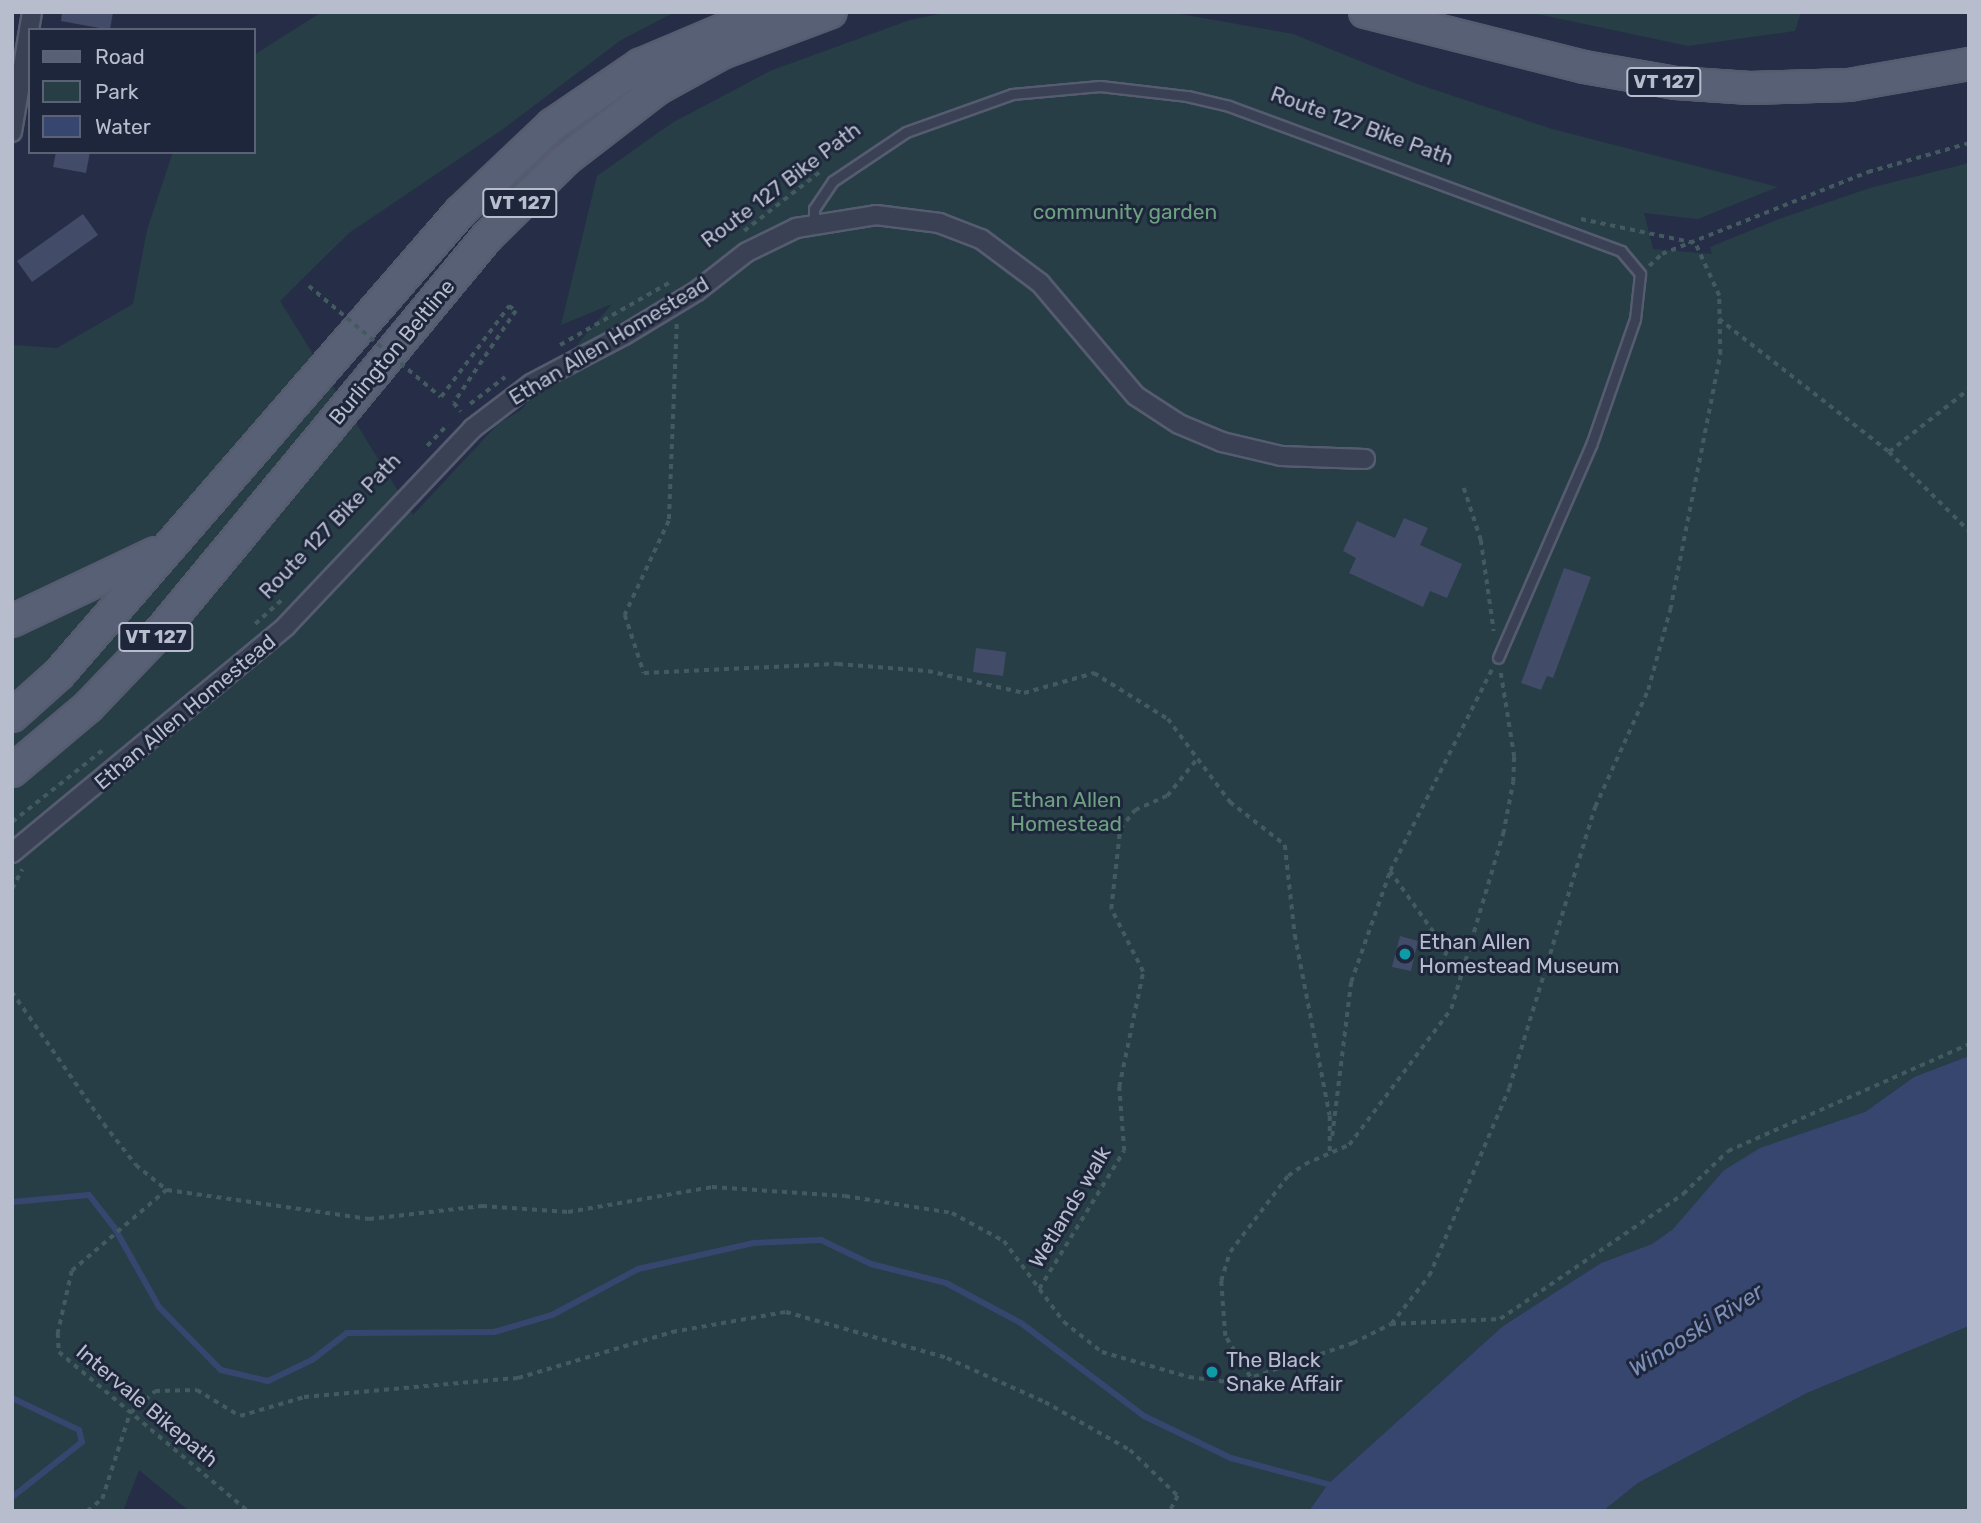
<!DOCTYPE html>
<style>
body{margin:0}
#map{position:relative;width:1981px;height:1523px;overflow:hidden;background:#252e46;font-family:Rubik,sans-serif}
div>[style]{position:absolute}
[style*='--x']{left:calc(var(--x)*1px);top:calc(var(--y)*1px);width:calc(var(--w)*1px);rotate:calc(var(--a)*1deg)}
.green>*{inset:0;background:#273e47}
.water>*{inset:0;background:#37466e}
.stream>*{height:6px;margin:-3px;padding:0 3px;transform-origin:3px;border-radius:3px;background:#37466e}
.building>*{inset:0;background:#424b67}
.path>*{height:3.5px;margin-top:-1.75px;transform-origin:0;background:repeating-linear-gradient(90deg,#435a60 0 5px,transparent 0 10px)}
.roads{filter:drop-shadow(2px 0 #565c70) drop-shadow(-2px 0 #565c70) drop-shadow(0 2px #565c70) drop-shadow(0 -2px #565c70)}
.lane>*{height:9px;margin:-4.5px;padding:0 4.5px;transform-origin:4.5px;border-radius:4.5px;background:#3a4155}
.street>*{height:18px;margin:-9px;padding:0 9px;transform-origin:9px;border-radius:9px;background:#3a4155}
.primary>*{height:30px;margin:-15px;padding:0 15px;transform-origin:15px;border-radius:15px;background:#586075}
.path-bridge>*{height:3.5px;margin-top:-1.75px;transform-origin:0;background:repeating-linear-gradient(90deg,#435a60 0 5px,transparent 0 10px)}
.dots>*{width:19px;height:19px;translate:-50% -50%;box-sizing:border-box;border:4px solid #1e263b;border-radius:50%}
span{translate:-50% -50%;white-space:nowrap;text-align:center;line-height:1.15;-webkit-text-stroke:6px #1e263b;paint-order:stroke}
.shield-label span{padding:2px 5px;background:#1e263b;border:2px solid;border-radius:5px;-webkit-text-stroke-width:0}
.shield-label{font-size:19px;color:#b8bdce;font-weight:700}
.street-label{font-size:21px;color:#b8bdce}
.park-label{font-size:21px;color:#6da181}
.poi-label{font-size:21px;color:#b8bdce}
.left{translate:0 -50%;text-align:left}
.water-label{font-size:23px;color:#7c8db8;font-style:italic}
.frame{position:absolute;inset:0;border:14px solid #b8bdce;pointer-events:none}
.legend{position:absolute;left:28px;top:28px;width:228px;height:126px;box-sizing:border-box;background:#1e263b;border:2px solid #5c6276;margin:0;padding:9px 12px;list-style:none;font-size:21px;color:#b8bdce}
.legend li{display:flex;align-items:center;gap:14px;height:35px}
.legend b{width:35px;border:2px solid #5c6276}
</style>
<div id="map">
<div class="green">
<div style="clip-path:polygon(322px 12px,675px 12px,621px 40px,503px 129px,349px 233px,280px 301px,413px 515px,498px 424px,521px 410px,612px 304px,561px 325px,597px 176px,672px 123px,770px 71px,910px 20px,949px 12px,1169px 12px,1293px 34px,1417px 84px,1552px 129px,1778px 187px,1698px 219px,1644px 213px,1653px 249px,1712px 254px,1710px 247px,1779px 219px,1870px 188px,1969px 163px,1969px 1056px,1914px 1077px,1865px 1112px,1723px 1171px,1673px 1229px,1652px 1244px,1601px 1263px,1503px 1326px,1328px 1484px,1309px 1511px,189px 1511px,139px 1470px,123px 1511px,12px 1511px,12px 345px,57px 348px,133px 304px,147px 230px,173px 152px,254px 152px,254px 55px)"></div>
<div style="clip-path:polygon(1528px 12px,1801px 12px,1795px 31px,1688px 46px)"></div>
<div style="clip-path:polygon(1969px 1326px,1969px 1511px,1603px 1511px,1638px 1483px,1807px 1393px)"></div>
</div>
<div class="water">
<div style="clip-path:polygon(1969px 1056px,1969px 1326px,1807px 1393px,1638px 1483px,1603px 1511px,1309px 1511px,1328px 1484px,1503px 1326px,1601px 1263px,1652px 1244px,1673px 1229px,1723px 1171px,1760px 1148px,1865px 1112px,1914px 1077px)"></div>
</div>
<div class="stream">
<div style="--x:12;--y:1202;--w:77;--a:-5.2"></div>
<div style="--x:89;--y:1195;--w:41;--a:52"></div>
<div style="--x:114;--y:1227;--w:92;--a:60.6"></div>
<div style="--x:159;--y:1307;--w:88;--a:45.5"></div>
<div style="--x:221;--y:1370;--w:48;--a:13.2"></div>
<div style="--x:268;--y:1381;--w:49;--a:-25.5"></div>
<div style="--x:312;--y:1360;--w:44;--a:-37.6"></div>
<div style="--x:347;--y:1333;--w:147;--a:-0.4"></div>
<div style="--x:494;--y:1332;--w:60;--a:-16.3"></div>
<div style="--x:552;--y:1315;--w:98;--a:-28.1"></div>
<div style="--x:638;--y:1269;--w:118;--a:-12.7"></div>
<div style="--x:753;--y:1243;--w:68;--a:-2.5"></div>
<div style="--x:821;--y:1240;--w:55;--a:25.6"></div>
<div style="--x:871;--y:1264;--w:77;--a:14.2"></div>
<div style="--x:946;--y:1283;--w:85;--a:28.1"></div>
<div style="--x:1021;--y:1323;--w:154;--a:37.1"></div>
<div style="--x:1144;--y:1416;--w:97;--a:25.8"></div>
<div style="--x:1231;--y:1458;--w:108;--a:15.1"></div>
<div style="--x:12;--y:1398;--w:74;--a:25.5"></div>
<div style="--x:79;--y:1430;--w:12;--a:76"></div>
<div style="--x:82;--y:1442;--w:89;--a:141.8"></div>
</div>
<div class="building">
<div style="clip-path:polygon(62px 12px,113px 12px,110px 30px,61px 21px)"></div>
<div style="clip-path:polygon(56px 152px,90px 152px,86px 173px,53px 167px)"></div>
<div style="clip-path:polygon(83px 214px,98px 235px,32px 282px,17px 261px)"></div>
<div style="clip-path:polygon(1404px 518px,1428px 528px,1420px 545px,1462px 564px,1447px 598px,1430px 591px,1423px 607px,1349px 573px,1356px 558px,1343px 551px,1357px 521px,1395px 538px)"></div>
<div style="clip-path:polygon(1564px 568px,1591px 577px,1553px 678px,1547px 676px,1541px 690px,1521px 683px)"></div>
<div style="clip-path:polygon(976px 648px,1006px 652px,1003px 676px,973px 672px)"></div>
<div style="clip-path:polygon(1400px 936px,1418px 941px,1411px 971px,1392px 967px)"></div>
</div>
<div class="path">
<div style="--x:1581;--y:219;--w:116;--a:11.9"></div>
<div style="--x:744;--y:231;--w:98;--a:-37.9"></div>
<div style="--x:1649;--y:266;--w:18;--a:-43"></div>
<div style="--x:1662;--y:254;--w:222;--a:-21.7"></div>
<div style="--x:1868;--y:172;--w:105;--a:-16"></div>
<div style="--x:1719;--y:319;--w:216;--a:38"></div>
<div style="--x:1889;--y:452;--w:112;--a:44.6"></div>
<div style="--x:677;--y:324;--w:197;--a:92.3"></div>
<div style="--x:669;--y:521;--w:104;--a:115.1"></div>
<div style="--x:625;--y:615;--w:61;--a:71.9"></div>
<div style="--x:644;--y:673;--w:194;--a:-2.7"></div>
<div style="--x:838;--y:664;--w:90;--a:4.4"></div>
<div style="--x:928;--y:671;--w:98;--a:12.9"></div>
<div style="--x:1024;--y:693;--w:73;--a:-15.9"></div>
<div style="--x:1094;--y:673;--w:87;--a:31.9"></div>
<div style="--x:1168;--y:719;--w:104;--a:53.2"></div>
<div style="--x:1230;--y:802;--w:70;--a:38"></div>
<div style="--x:1285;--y:845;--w:91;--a:83.7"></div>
<div style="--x:1295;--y:935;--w:184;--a:79.1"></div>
<div style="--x:1330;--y:1116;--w:37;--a:90"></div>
<div style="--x:560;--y:345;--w:129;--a:-29.7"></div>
<div style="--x:441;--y:397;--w:114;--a:-53.2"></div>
<div style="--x:509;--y:306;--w:9;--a:36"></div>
<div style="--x:516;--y:311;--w:111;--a:124"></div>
<div style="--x:454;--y:403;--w:11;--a:52"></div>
<div style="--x:470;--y:404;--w:44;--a:-37.6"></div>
<div style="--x:427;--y:446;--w:30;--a:-46"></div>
<div style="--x:1889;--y:452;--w:102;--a:-38.2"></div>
<div style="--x:1464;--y:488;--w:55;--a:71.9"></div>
<div style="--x:1481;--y:540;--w:92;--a:81.9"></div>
<div style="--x:255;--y:624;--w:38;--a:-42"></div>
<div style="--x:12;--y:822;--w:116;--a:-38.4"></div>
<div style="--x:1390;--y:871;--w:98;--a:54.5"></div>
<div style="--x:1447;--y:951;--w:15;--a:110"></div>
<div style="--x:1442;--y:965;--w:24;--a:-171"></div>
<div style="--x:12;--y:889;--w:22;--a:-63"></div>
<div style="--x:12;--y:992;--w:161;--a:55.1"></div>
<div style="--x:104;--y:1124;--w:52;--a:52"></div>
<div style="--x:136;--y:1165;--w:40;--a:39"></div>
<div style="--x:1332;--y:1136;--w:155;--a:-83"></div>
<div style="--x:1351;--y:982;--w:118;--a:-70.6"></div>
<div style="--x:1390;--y:871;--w:226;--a:-63.2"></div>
<div style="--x:167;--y:1190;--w:204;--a:8.2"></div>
<div style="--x:369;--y:1219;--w:114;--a:-6.6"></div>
<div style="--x:482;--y:1206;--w:86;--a:4"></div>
<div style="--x:568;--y:1212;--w:146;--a:-9.8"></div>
<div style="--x:712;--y:1187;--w:133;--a:3.9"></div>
<div style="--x:845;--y:1196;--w:108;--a:9"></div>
<div style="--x:952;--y:1213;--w:59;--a:28.3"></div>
<div style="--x:1004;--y:1241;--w:101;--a:53.5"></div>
<div style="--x:1064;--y:1322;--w:48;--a:38.3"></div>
<div style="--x:1102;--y:1352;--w:91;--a:16"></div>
<div style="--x:1189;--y:1377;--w:46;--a:7.4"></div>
<div style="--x:1235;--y:1383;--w:125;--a:-18.7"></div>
<div style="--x:1353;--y:1343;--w:42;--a:-26.6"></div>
<div style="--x:1391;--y:1324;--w:61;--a:-51.6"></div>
<div style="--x:1429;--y:1276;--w:204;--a:-66.9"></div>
<div style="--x:1509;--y:1088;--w:294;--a:-73"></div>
<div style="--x:1595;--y:807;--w:128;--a:-65.6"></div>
<div style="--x:1648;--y:690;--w:83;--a:-74.6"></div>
<div style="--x:1670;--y:610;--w:261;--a:-78.9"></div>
<div style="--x:1720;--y:354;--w:58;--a:-91"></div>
<div style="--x:1719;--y:296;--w:58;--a:-114.4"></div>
<div style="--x:167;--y:1190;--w:125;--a:139.5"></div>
<div style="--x:72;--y:1271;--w:64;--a:102.7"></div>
<div style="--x:58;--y:1333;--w:19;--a:87"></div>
<div style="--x:59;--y:1352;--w:247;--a:40.1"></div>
<div style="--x:1039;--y:1289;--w:162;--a:-58.4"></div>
<div style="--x:1124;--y:1151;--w:64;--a:-94.5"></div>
<div style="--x:1119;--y:1087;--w:117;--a:-78.2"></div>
<div style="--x:1143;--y:972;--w:71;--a:-116.9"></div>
<div style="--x:1111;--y:909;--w:81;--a:-83.6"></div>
<div style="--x:1120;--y:829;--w:24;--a:-52"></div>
<div style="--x:1135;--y:810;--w:35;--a:-24"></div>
<div style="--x:1167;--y:796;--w:48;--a:-51"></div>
<div style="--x:1391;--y:1324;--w:109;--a:-2.6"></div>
<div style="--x:1500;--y:1319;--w:222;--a:-34.3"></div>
<div style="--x:1683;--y:1194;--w:62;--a:-43.7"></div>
<div style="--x:1728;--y:1151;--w:264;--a:-23.9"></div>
<div style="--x:1250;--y:1377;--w:48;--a:-121.4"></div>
<div style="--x:1225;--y:1336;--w:55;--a:-94.2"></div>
<div style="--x:1221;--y:1281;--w:30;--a:-73"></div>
<div style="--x:1230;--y:1252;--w:96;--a:-52.7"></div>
<div style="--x:1288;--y:1176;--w:21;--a:-35"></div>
<div style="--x:1305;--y:1164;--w:48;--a:-23.4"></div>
<div style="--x:1349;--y:1145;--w:170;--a:-53.1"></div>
<div style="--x:1451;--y:1009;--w:183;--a:-73.5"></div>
<div style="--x:1503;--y:834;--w:53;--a:-79.1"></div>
<div style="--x:1513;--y:782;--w:25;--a:-88"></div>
<div style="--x:1514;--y:757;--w:88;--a:-99.1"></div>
<div style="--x:87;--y:1511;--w:19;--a:-39"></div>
<div style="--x:102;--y:1499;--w:90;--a:-72"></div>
<div style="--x:130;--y:1413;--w:33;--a:-41"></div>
<div style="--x:155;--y:1391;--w:42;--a:-1.4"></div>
<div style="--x:197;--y:1390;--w:50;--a:31.2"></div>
<div style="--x:240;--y:1416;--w:67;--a:-16.5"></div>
<div style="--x:304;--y:1397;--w:215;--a:-5.1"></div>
<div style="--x:518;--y:1378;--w:161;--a:-16.6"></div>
<div style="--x:672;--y:1332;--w:116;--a:-10"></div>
<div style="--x:786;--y:1312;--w:167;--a:15.9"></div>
<div style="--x:947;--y:1358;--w:107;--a:24.2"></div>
<div style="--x:1045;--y:1402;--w:98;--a:29.5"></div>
<div style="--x:1130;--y:1450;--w:66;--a:43.8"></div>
<div style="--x:1178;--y:1496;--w:17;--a:118"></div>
</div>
<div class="roads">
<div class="lane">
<div style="--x:814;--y:223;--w:14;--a:-90"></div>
<div style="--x:814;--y:209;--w:34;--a:-56"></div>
<div style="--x:833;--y:181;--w:88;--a:-33.9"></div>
<div style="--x:906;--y:132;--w:113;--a:-19.7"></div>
<div style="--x:1012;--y:94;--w:88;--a:-5.2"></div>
<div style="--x:1100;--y:86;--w:88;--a:6.6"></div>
<div style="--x:1187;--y:96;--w:43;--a:13.4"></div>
<div style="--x:1229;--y:106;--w:418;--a:20.3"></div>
<div style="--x:1621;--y:251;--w:30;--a:50"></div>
<div style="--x:1640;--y:274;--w:45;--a:96.3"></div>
<div style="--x:1635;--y:319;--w:133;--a:109.2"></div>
<div style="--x:1591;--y:445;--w:232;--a:113.6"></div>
</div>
<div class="street">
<div style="--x:12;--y:132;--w:122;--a:-80.5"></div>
<div style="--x:12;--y:853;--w:356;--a:-39.6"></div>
<div style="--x:286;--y:626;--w:271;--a:-46.6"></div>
<div style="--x:472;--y:429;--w:74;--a:-37.3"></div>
<div style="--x:531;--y:384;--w:105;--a:-27.8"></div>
<div style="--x:624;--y:335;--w:85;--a:-31.1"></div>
<div style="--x:697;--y:291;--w:63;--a:-38"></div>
<div style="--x:747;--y:252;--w:55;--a:-26.1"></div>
<div style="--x:796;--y:228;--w:81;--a:-9.2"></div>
<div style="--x:876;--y:215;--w:64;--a:7.2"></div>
<div style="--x:939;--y:223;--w:45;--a:20.9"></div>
<div style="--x:981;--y:239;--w:74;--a:36.7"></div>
<div style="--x:1040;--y:283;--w:148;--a:49.7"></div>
<div style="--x:1136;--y:396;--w:51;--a:33.1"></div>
<div style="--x:1179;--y:424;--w:47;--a:22.7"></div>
<div style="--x:1222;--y:442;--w:61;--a:13.3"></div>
<div style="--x:1281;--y:456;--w:84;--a:2"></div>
</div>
<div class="primary">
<div style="--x:1365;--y:12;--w:226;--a:14.1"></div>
<div style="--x:1584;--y:67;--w:93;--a:9.9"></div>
<div style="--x:1676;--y:83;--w:74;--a:3.9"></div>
<div style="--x:1750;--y:88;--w:99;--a:-1.7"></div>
<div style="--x:1849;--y:85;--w:122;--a:-9.9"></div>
<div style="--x:12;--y:621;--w:158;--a:-25.4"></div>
<div style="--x:12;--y:716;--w:63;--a:-41.8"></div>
<div style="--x:59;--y:674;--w:612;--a:-49.04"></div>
<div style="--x:460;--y:212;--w:127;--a:-43.4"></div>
<div style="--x:552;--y:125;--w:107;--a:-34.3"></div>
<div style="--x:640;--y:65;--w:136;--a:-23"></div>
<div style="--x:12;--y:771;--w:99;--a:-40.1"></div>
<div style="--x:88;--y:707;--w:105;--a:-46.2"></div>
<div style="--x:161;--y:631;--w:511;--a:-50.4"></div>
<div style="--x:487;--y:237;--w:110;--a:-44.6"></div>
<div style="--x:565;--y:160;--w:116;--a:-37.7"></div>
<div style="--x:657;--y:89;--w:74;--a:-29"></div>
<div style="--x:722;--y:53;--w:116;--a:-20.6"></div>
</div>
</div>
<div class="path-bridge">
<div style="--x:309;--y:286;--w:172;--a:40.1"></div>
</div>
<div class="dots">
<div style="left:1405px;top:954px;background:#0f9aa8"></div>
<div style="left:1212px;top:1372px;background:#0f9aa8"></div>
</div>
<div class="shield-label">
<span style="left:1664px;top:82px">VT 127</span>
<span style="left:520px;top:203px">VT 127</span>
<span style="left:156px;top:637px">VT 127</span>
</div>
<div class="street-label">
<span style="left:1362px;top:126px;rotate:20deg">Route 127 Bike Path</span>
<span style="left:781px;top:185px;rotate:-37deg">Route 127 Bike Path</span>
<span style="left:609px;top:341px;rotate:-31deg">Ethan Allen Homestead</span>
<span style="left:392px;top:352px;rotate:-50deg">Burlington Beltline</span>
<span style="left:330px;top:526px;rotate:-46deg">Route 127 Bike Path</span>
<span style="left:185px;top:712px;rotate:-40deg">Ethan Allen Homestead</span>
<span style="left:1070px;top:1207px;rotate:-59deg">Wetlands walk</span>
<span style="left:147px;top:1406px;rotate:40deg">Intervale Bikepath</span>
</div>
<div class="park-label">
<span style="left:1125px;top:212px">community garden</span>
<span style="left:1066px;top:812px">Ethan Allen<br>Homestead</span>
</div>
<div class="poi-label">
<span class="left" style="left:1419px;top:954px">Ethan Allen<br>Homestead Museum</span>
<span class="left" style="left:1226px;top:1372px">The Black<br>Snake Affair</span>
</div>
<div class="water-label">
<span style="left:1696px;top:1330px;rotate:-32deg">Winooski River</span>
</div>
<div class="frame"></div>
<ul class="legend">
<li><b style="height:9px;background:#586075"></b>Road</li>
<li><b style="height:19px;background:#273e47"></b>Park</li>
<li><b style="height:19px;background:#37466e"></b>Water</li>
</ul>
</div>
